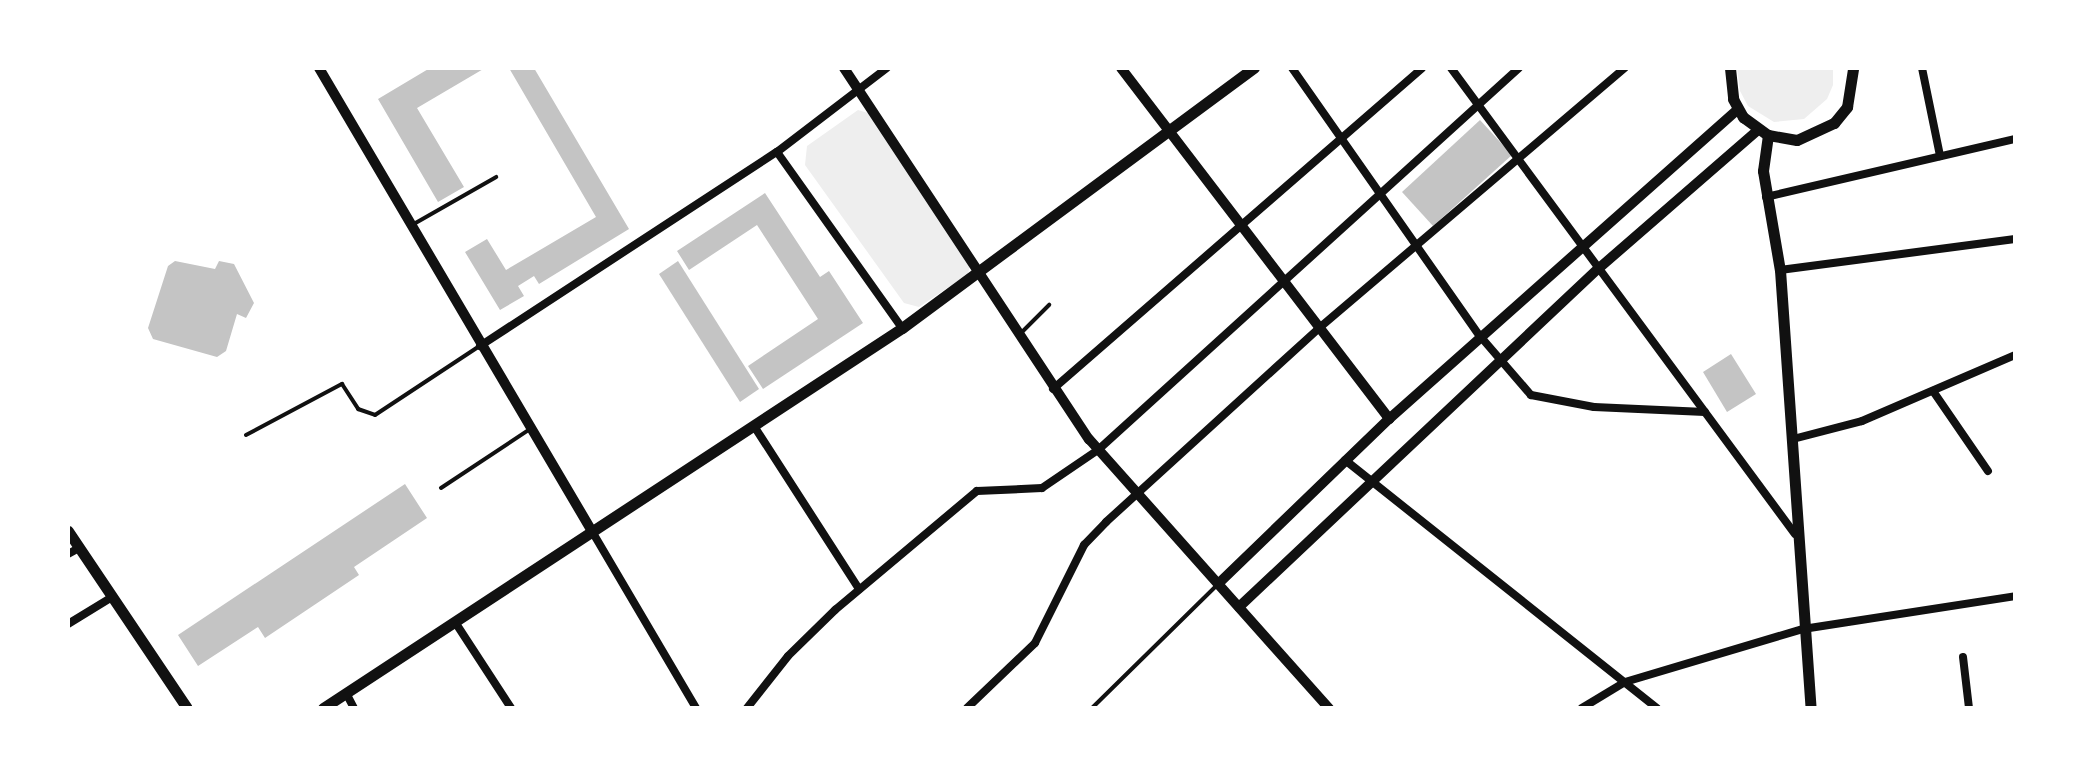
<!DOCTYPE html>
<style>
body{margin:0}
#map{position:relative;width:2083px;height:776px;overflow:hidden;background:#fff;font-family:"Crimson Pro",serif}
div>[style]{position:absolute}
[style*='--x']{left:calc(var(--x)*1px);top:calc(var(--y)*1px);width:calc(var(--w)*1px);rotate:calc(var(--a)*1deg)}
.green>*{inset:0;background:#eee}
.building>*{inset:0;background:#c4c4c4}
.service>*{height:4px;margin:-2px;padding:0 2px;transform-origin:2px;border-radius:2px;background:#111}
.minor>*{height:8px;margin:-4px;padding:0 4px;transform-origin:4px;border-radius:4px;background:#111}
.tertiary>*{height:10px;margin:-5px;padding:0 5px;transform-origin:5px;border-radius:5px;background:#111}
.secondary>*{height:11px;margin:-5.5px;padding:0 5.5px;transform-origin:5.5px;border-radius:5.5px;background:#111}
span{translate:-50% -50%;white-space:nowrap;text-align:center;line-height:1.15;-webkit-text-stroke:7px #fff;paint-order:stroke}
.frame{position:absolute;inset:0;border:70px solid #fff;pointer-events:none}
</style>
<div id="map">
<div class="green">
<div style="clip-path:polygon(1737px 68px,1833px 68px,1833px 85px,1827px 99px,1804px 119px,1774px 122px,1748px 106px,1740px 91px)"></div>
<div style="clip-path:polygon(858px 110px,878px 116px,971px 260px,968px 274px,919px 307px,904px 303px,805px 165px,807px 146px)"></div>
</div>
<div class="building">
<div style="clip-path:polygon(430px 68px,485px 68px,417px 108px,464px 187px,438px 202px,378px 99px)"></div>
<div style="clip-path:polygon(509px 68px,534px 68px,629px 229px,539px 284px,534px 276px,518px 286px,524px 296px,500px 310px,465px 252px,487px 239px,506px 270px,596px 217px)"></div>
<div style="clip-path:polygon(1480px 120px,1512px 155px,1433px 226px,1402px 192px)"></div>
<div style="clip-path:polygon(765px 193px,820px 277px,829px 271px,863px 323px,763px 389px,748px 366px,818px 319px,757px 225px,689px 270px,677px 251px)"></div>
<div style="clip-path:polygon(175px 261px,215px 269px,219px 261px,234px 264px,254px 303px,246px 318px,237px 314px,226px 351px,217px 357px,153px 339px,148px 328px,168px 266px)"></div>
<div style="clip-path:polygon(678px 261px,759px 389px,740px 402px,659px 274px)"></div>
<div style="clip-path:polygon(1731px 354px,1756px 394px,1727px 412px,1703px 372px)"></div>
<div style="clip-path:polygon(405px 484px,427px 518px,354px 567px,359px 575px,265px 638px,258px 627px,198px 666px,178px 635px)"></div>
</div>
<div class="service">
<div style="--x:412;--y:225;--w:97;--a:-29.7"></div>
<div style="--x:1021;--y:333;--w:40;--a:-45"></div>
<div style="--x:246;--y:435;--w:109;--a:-28"></div>
<div style="--x:342;--y:384;--w:30;--a:57"></div>
<div style="--x:358;--y:409;--w:18;--a:19"></div>
<div style="--x:375;--y:415;--w:123;--a:-33.4"></div>
<div style="--x:441;--y:488;--w:107;--a:-33.5"></div>
<div style="--x:1092;--y:708;--w:174;--a:-44.5"></div>
</div>
<div class="minor">
<div style="--x:1292;--y:68;--w:327;--a:55"></div>
<div style="--x:1480;--y:336;--w:78;--a:49.2"></div>
<div style="--x:1531;--y:395;--w:64;--a:10.8"></div>
<div style="--x:1594;--y:407;--w:111;--a:2.6"></div>
<div style="--x:1451;--y:68;--w:579;--a:53.57"></div>
<div style="--x:1922;--y:68;--w:90;--a:78.4"></div>
<div style="--x:777;--y:152;--w:216;--a:54.6"></div>
<div style="--x:1766;--y:197;--w:256;--a:-13.1"></div>
<div style="--x:1780;--y:270;--w:237;--a:-7.5"></div>
<div style="--x:480;--y:346;--w:355;--a:-33.2"></div>
<div style="--x:777;--y:152;--w:138;--a:-37.4"></div>
<div style="--x:1053;--y:389;--w:489;--a:-41"></div>
<div style="--x:1933;--y:391;--w:97;--a:55.5"></div>
<div style="--x:754;--y:426;--w:194;--a:57.2"></div>
<div style="--x:1793;--y:439;--w:71;--a:-14.6"></div>
<div style="--x:1862;--y:421;--w:167;--a:-23.3"></div>
<div style="--x:1345;--y:460;--w:399;--a:38.5"></div>
<div style="--x:593;--y:533;--w:203;--a:59.5"></div>
<div style="--x:68;--y:554;--w:13;--a:-29"></div>
<div style="--x:455;--y:622;--w:103;--a:56.9"></div>
<div style="--x:68;--y:624;--w:52;--a:-31.5"></div>
<div style="--x:1963;--y:657;--w:51;--a:83.3"></div>
<div style="--x:346;--y:693;--w:17;--a:62"></div>
<div style="--x:747;--y:708;--w:66;--a:-51.7"></div>
<div style="--x:788;--y:656;--w:66;--a:-44.4"></div>
<div style="--x:835;--y:610;--w:185;--a:-40"></div>
<div style="--x:977;--y:491;--w:65;--a:-2.6"></div>
<div style="--x:1042;--y:488;--w:68;--a:-34.2"></div>
<div style="--x:1098;--y:450;--w:568;--a:-42.22"></div>
<div style="--x:967;--y:708;--w:94;--a:-43.7"></div>
<div style="--x:1035;--y:643;--w:110;--a:-63.4"></div>
<div style="--x:1084;--y:545;--w:32;--a:-46"></div>
<div style="--x:1106;--y:522;--w:287;--a:-42.3"></div>
<div style="--x:1318;--y:329;--w:403;--a:-40.4"></div>
<div style="--x:1582;--y:708;--w:50;--a:-31.2"></div>
<div style="--x:1625;--y:682;--w:186;--a:-16.6"></div>
<div style="--x:1803;--y:629;--w:215;--a:-8.8"></div>
</div>
<div class="tertiary">
<div style="--x:319;--y:68;--w:540;--a:59.49"></div>
<div style="--x:844;--y:68;--w:445;--a:56.6"></div>
<div style="--x:1089;--y:439;--w:361;--a:48.3"></div>
<div style="--x:1121;--y:68;--w:442;--a:52.6"></div>
<div style="--x:1218;--y:584;--w:238;--a:-44"></div>
<div style="--x:1389;--y:419;--w:467;--a:-41.6"></div>
<div style="--x:1239;--y:607;--w:493;--a:-43.3"></div>
<div style="--x:1598;--y:269;--w:212;--a:-41"></div>
</div>
<div class="secondary">
<div style="--x:1730;--y:68;--w:31;--a:84"></div>
<div style="--x:1733;--y:99;--w:21;--a:61"></div>
<div style="--x:1743;--y:117;--w:31;--a:36"></div>
<div style="--x:1768;--y:135;--w:29;--a:10"></div>
<div style="--x:1797;--y:140;--w:41;--a:-24.7"></div>
<div style="--x:1834;--y:123;--w:21;--a:-51"></div>
<div style="--x:1847;--y:107;--w:39;--a:-81"></div>
<div style="--x:1768;--y:135;--w:36;--a:98"></div>
<div style="--x:1763;--y:171;--w:100;--a:80.3"></div>
<div style="--x:1780;--y:270;--w:439;--a:86"></div>
<div style="--x:68;--y:531;--w:213;--a:56.1"></div>
<div style="--x:323;--y:708;--w:693;--a:-33.28"></div>
<div style="--x:902;--y:328;--w:438;--a:-36.5"></div>
</div>
<div class="frame"></div>
</div>
